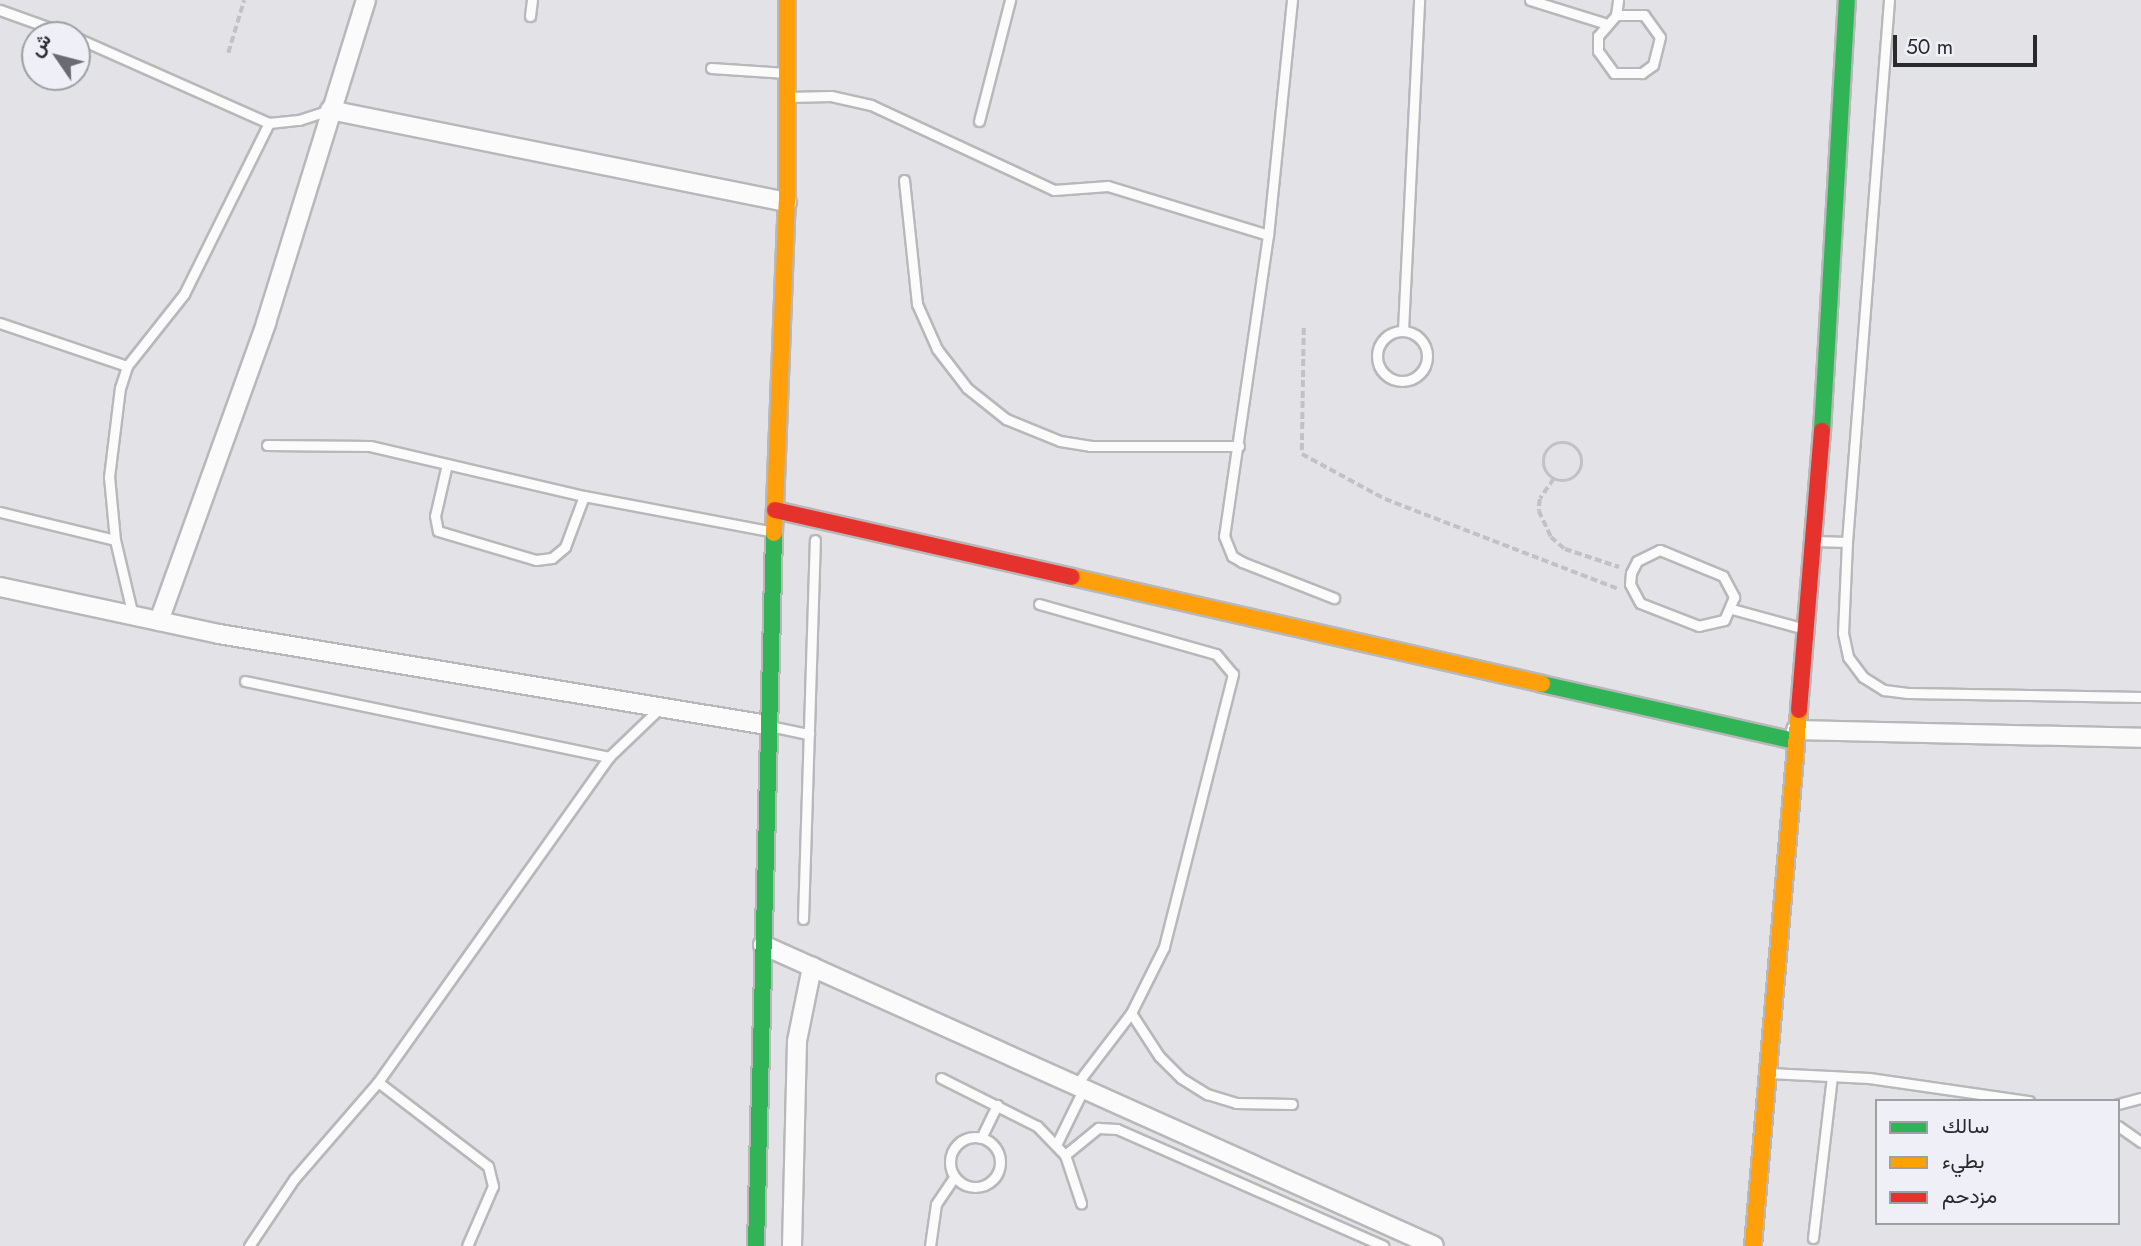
<!DOCTYPE html>
<meta charset="utf-8">
<style>
body{margin:0}
#map{position:relative;width:2141px;height:1246px;overflow:hidden;background:#e3e3e7;font-family:Jost,Vazirmatn,sans-serif}
div>[style]{position:absolute}
[style*='--x']{left:calc(var(--x)*1px);top:calc(var(--y)*1px);width:calc(var(--w)*1px);rotate:calc(var(--a)*1deg)}
.path>*{height:3.5px;margin-top:-1.75px;transform-origin:0;background:repeating-linear-gradient(90deg,#c2c2c5 0 7px,transparent 0 10.5px)}
.path>.ring{margin:-1.75px;padding:0;box-sizing:content-box;background:none;border:3.5px solid #c2c2c5;border-radius:50%}
.roads{filter:drop-shadow(2px 0 #b8b8ba) drop-shadow(-2px 0 #b8b8ba) drop-shadow(0 2px #b8b8ba) drop-shadow(0 -2px #b8b8ba)}
.lane>*{height:9px;margin:-4.5px;padding:0 4.5px;transform-origin:4.5px;border-radius:4.5px;background:#fbfbfb}
.lane>.ring{margin:-4.5px;padding:0;box-sizing:content-box;background:none;border:9px solid #fbfbfb;border-radius:50%}
.street>*{height:18px;margin:-9px;padding:0 9px;transform-origin:9px;border-radius:9px;background:#fbfbfb}
.fast>*{height:16px;margin:-8px;padding:0 8px;transform-origin:8px;border-radius:8px;background:#30b455}
.slow>*{height:16px;margin:-8px;padding:0 8px;transform-origin:8px;border-radius:8px;background:#ff9f0a}
.jam>*{height:16px;margin:-8px;padding:0 8px;transform-origin:8px;border-radius:8px;background:#e5322d}
span{translate:-50% -50%;white-space:nowrap;text-align:center;line-height:1.15;-webkit-text-stroke:7px #eeeff7;paint-order:stroke}
.legend{position:absolute;left:1875px;top:1099px;width:245px;height:126px;box-sizing:border-box;background:#eeeff7;border:2px solid #9fa0a6;margin:0;padding:9px 12px;list-style:none;font-size:21px;color:#292a2d}
.legend li{display:flex;align-items:center;gap:14px;height:35px}
.legend b{width:35px;border:2px solid #9fa0a6}
.north{position:absolute;left:21px;top:21px;width:70px;height:70px;box-sizing:border-box;background:#eeeff7;border:2px solid #9fa0a6;border-radius:50%;rotate:305deg;font-size:19px;font-weight:700;line-height:28px;text-align:center;color:#292a2d}
.north::after{content:'';display:block;margin:auto;width:24px;height:32px;background:#6a6b6e;clip-path:polygon(50% 0,100% 100%,50% 72%,0 100%)}
.scale{position:absolute;left:1893px;top:35px;width:144px;height:32px;box-sizing:border-box;border:4px solid #292a2d;border-top:0;padding-left:9px;font-size:21px;line-height:24px;white-space:nowrap;color:#292a2d;-webkit-text-stroke:5px #eeeff7;paint-order:stroke}
</style>
<div id="map">
<div class="path">
<div style="--x:228;--y:53;--w:55;--a:-73.2"></div>
<div style="--x:1304;--y:328;--w:126;--a:90.9"></div>
<div style="--x:1302;--y:454;--w:94;--a:28.5"></div>
<div style="--x:1385;--y:499;--w:250;--a:21.1"></div>
<div class="ring" style="left:1544px;top:443px;width:34.5px;height:34.5px"></div>
<div style="--x:1554;--y:479;--w:24;--a:125"></div>
<div style="--x:1540;--y:499;--w:12;--a:95"></div>
<div style="--x:1539;--y:511;--w:29;--a:65"></div>
<div style="--x:1551;--y:537;--w:18;--a:41"></div>
<div style="--x:1565;--y:549;--w:57;--a:18.4"></div>
</div>
<div class="roads">
<div class="lane">
<div style="--x:1292;--y:0;--w:236;--a:95.8"></div>
<div style="--x:1268;--y:235;--w:304;--a:98.3"></div>
<div style="--x:1224;--y:536;--w:22;--a:68"></div>
<div style="--x:1232;--y:556;--w:12;--a:31"></div>
<div style="--x:1242;--y:562;--w:99;--a:21.4"></div>
<div style="--x:1530;--y:0;--w:77;--a:17.3"></div>
<div style="--x:1889;--y:0;--w:544;--a:94.43"></div>
<div style="--x:1847;--y:542;--w:91;--a:92.5"></div>
<div style="--x:1843;--y:633;--w:25;--a:78"></div>
<div style="--x:1848;--y:657;--w:25;--a:53"></div>
<div style="--x:1863;--y:677;--w:25;--a:32"></div>
<div style="--x:1884;--y:690;--w:24;--a:7"></div>
<div style="--x:1908;--y:693;--w:233;--a:1"></div>
<div style="--x:0;--y:10;--w:74;--a:19.7"></div>
<div style="--x:1616;--y:15;--w:28;--a:0"></div>
<div style="--x:1644;--y:15;--w:27;--a:54"></div>
<div style="--x:1660;--y:37;--w:29;--a:104"></div>
<div style="--x:1653;--y:65;--w:14;--a:144"></div>
<div style="--x:1642;--y:73;--w:28;--a:180"></div>
<div style="--x:1614;--y:73;--w:27;--a:-126"></div>
<div style="--x:1598;--y:51;--w:15;--a:-90"></div>
<div style="--x:1598;--y:36;--w:28;--a:-49"></div>
<div style="--x:1616;--y:15;--w:15;--a:-82"></div>
<div style="--x:530;--y:16;--w:16;--a:-83"></div>
<div style="--x:77;--y:38;--w:210;--a:23.9"></div>
<div style="--x:269;--y:123;--w:30;--a:-6"></div>
<div style="--x:299;--y:120;--w:33;--a:-18"></div>
<div style="--x:711;--y:68;--w:75;--a:3.8"></div>
<div style="--x:788;--y:97;--w:43;--a:-1.3"></div>
<div style="--x:831;--y:96;--w:41;--a:12.7"></div>
<div style="--x:871;--y:105;--w:202;--a:24.9"></div>
<div style="--x:1054;--y:190;--w:54;--a:-4.2"></div>
<div style="--x:1108;--y:186;--w:167;--a:17"></div>
<div style="--x:979;--y:121;--w:125;--a:-75.6"></div>
<div style="--x:904;--y:180;--w:125;--a:84"></div>
<div style="--x:917;--y:304;--w:49;--a:66"></div>
<div style="--x:937;--y:349;--w:49;--a:52.4"></div>
<div style="--x:967;--y:388;--w:50;--a:38.5"></div>
<div style="--x:1006;--y:419;--w:58;--a:22.2"></div>
<div style="--x:1060;--y:441;--w:30;--a:9"></div>
<div style="--x:1090;--y:446;--w:149;--a:0"></div>
<div style="--x:0;--y:323;--w:134;--a:18.7"></div>
<div style="--x:1403;--y:330;--w:330;--a:-87.2"></div>
<div class="ring" style="left:1377px;top:331px;width:41px;height:41px"></div>
<div style="--x:267;--y:445;--w:103;--a:0.6"></div>
<div style="--x:370;--y:446;--w:220;--a:13.2"></div>
<div style="--x:584;--y:496;--w:193;--a:10.7"></div>
<div style="--x:447;--y:464;--w:53;--a:103"></div>
<div style="--x:435;--y:516;--w:15;--a:79"></div>
<div style="--x:438;--y:531;--w:102;--a:16.5"></div>
<div style="--x:536;--y:560;--w:16;--a:-7"></div>
<div style="--x:552;--y:558;--w:17;--a:-40"></div>
<div style="--x:565;--y:547;--w:54;--a:-69.6"></div>
<div style="--x:0;--y:512;--w:118;--a:13.7"></div>
<div style="--x:1815;--y:541;--w:32;--a:2"></div>
<div style="--x:1660;--y:550;--w:68;--a:22.4"></div>
<div style="--x:1723;--y:576;--w:24;--a:62"></div>
<div style="--x:1734;--y:597;--w:25;--a:113"></div>
<div style="--x:1724;--y:620;--w:26;--a:167"></div>
<div style="--x:1699;--y:626;--w:63;--a:-158.7"></div>
<div style="--x:1640;--y:603;--w:21;--a:-118"></div>
<div style="--x:1630;--y:584;--w:11;--a:-85"></div>
<div style="--x:1631;--y:573;--w:13;--a:-63"></div>
<div style="--x:1637;--y:561;--w:25;--a:-26"></div>
<div style="--x:1039;--y:604;--w:184;--a:15.8"></div>
<div style="--x:1216;--y:654;--w:26;--a:50"></div>
<div style="--x:1233;--y:674;--w:282;--a:104.2"></div>
<div style="--x:1164;--y:947;--w:74;--a:116.6"></div>
<div style="--x:1131;--y:1013;--w:91;--a:127.4"></div>
<div style="--x:1732;--y:609;--w:76;--a:15.3"></div>
<div style="--x:133;--y:616;--w:78;--a:-103.3"></div>
<div style="--x:115;--y:540;--w:63;--a:-95.4"></div>
<div style="--x:109;--y:477;--w:90;--a:-83"></div>
<div style="--x:120;--y:388;--w:23;--a:-72"></div>
<div style="--x:127;--y:366;--w:92;--a:-51.6"></div>
<div style="--x:184;--y:294;--w:191;--a:-63.6"></div>
<div style="--x:245;--y:681;--w:372;--a:11.8"></div>
<div style="--x:770;--y:726;--w:40;--a:12"></div>
<div style="--x:803;--y:919;--w:379;--a:-88.2"></div>
<div style="--x:1131;--y:1013;--w:51;--a:56.9"></div>
<div style="--x:1159;--y:1056;--w:31;--a:45"></div>
<div style="--x:1181;--y:1078;--w:31;--a:32"></div>
<div style="--x:1207;--y:1094;--w:30;--a:17"></div>
<div style="--x:1236;--y:1103;--w:56;--a:1"></div>
<div style="--x:1769;--y:1073;--w:100;--a:2.9"></div>
<div style="--x:1869;--y:1078;--w:162;--a:8.2"></div>
<div style="--x:941;--y:1078;--w:107;--a:26.6"></div>
<div style="--x:1037;--y:1126;--w:40;--a:46"></div>
<div style="--x:1065;--y:1155;--w:51;--a:71.6"></div>
<div style="--x:378;--y:1082;--w:138;--a:37.4"></div>
<div style="--x:488;--y:1166;--w:21;--a:76"></div>
<div style="--x:493;--y:1186;--w:65;--a:113.4"></div>
<div style="--x:2118;--y:1104;--w:24;--a:-15"></div>
<div style="--x:2118;--y:1126;--w:28;--a:35"></div>
<div class="ring" style="left:950px;top:1137px;width:41px;height:41px"></div>
<div style="--x:981;--y:1138;--w:37;--a:-64"></div>
<div style="--x:1057;--y:1143;--w:61;--a:-63.9"></div>
<div style="--x:1065;--y:1155;--w:43;--a:-39.3"></div>
<div style="--x:1098;--y:1128;--w:19;--a:3"></div>
<div style="--x:1117;--y:1129;--w:291;--a:23.7"></div>
<div style="--x:1813;--y:1238;--w:163;--a:-83.3"></div>
<div style="--x:249;--y:1246;--w:81;--a:-56.1"></div>
<div style="--x:294;--y:1179;--w:128;--a:-49.1"></div>
<div style="--x:378;--y:1082;--w:399;--a:-54.6"></div>
<div style="--x:609;--y:757;--w:68;--a:-43.8"></div>
<div style="--x:930;--y:1246;--w:42;--a:-81.9"></div>
<div style="--x:936;--y:1204;--w:32;--a:-56"></div>
</div>
<div class="street">
<div style="--x:330;--y:110;--w:466;--a:11.4"></div>
<div style="--x:0;--y:587;--w:224;--a:12.1"></div>
<div style="--x:219;--y:634;--w:556;--a:9.43"></div>
<div style="--x:159;--y:621;--w:317;--a:-70.2"></div>
<div style="--x:266;--y:323;--w:338;--a:-72.8"></div>
<div style="--x:1796;--y:730;--w:345;--a:1.3"></div>
<div style="--x:763;--y:945;--w:735;--a:24.16"></div>
<div style="--x:792;--y:1246;--w:205;--a:-88.6"></div>
<div style="--x:797;--y:1041;--w:76;--a:-78.5"></div>
</div>
<div class="fast">
<div style="--x:1822;--y:431;--w:432;--a:-86.7"></div>
<div style="--x:1542;--y:684;--w:259;--a:12.7"></div>
<div style="--x:756;--y:1246;--w:713;--a:-88.55"></div>
</div>
<div class="slow">
<div style="--x:774;--y:533;--w:331;--a:-87.8"></div>
<div style="--x:787;--y:202;--w:202;--a:-90"></div>
<div style="--x:1072;--y:577;--w:482;--a:12.8"></div>
<div style="--x:1753;--y:1246;--w:538;--a:-85.09"></div>
</div>
<div class="jam">
<div style="--x:775;--y:510;--w:304;--a:12.7"></div>
<div style="--x:1799;--y:710;--w:280;--a:-85.3"></div>
</div>
</div>
<ul class="legend">
<li><b style="height:9px;background:#30b455"></b>سالك</li>
<li><b style="height:9px;background:#ff9f0a"></b>بطيء</li>
<li><b style="height:9px;background:#e5322d"></b>مزدحم</li>
</ul>
<div class="north">ش</div>
<div class="scale">50 m</div>
</div>
